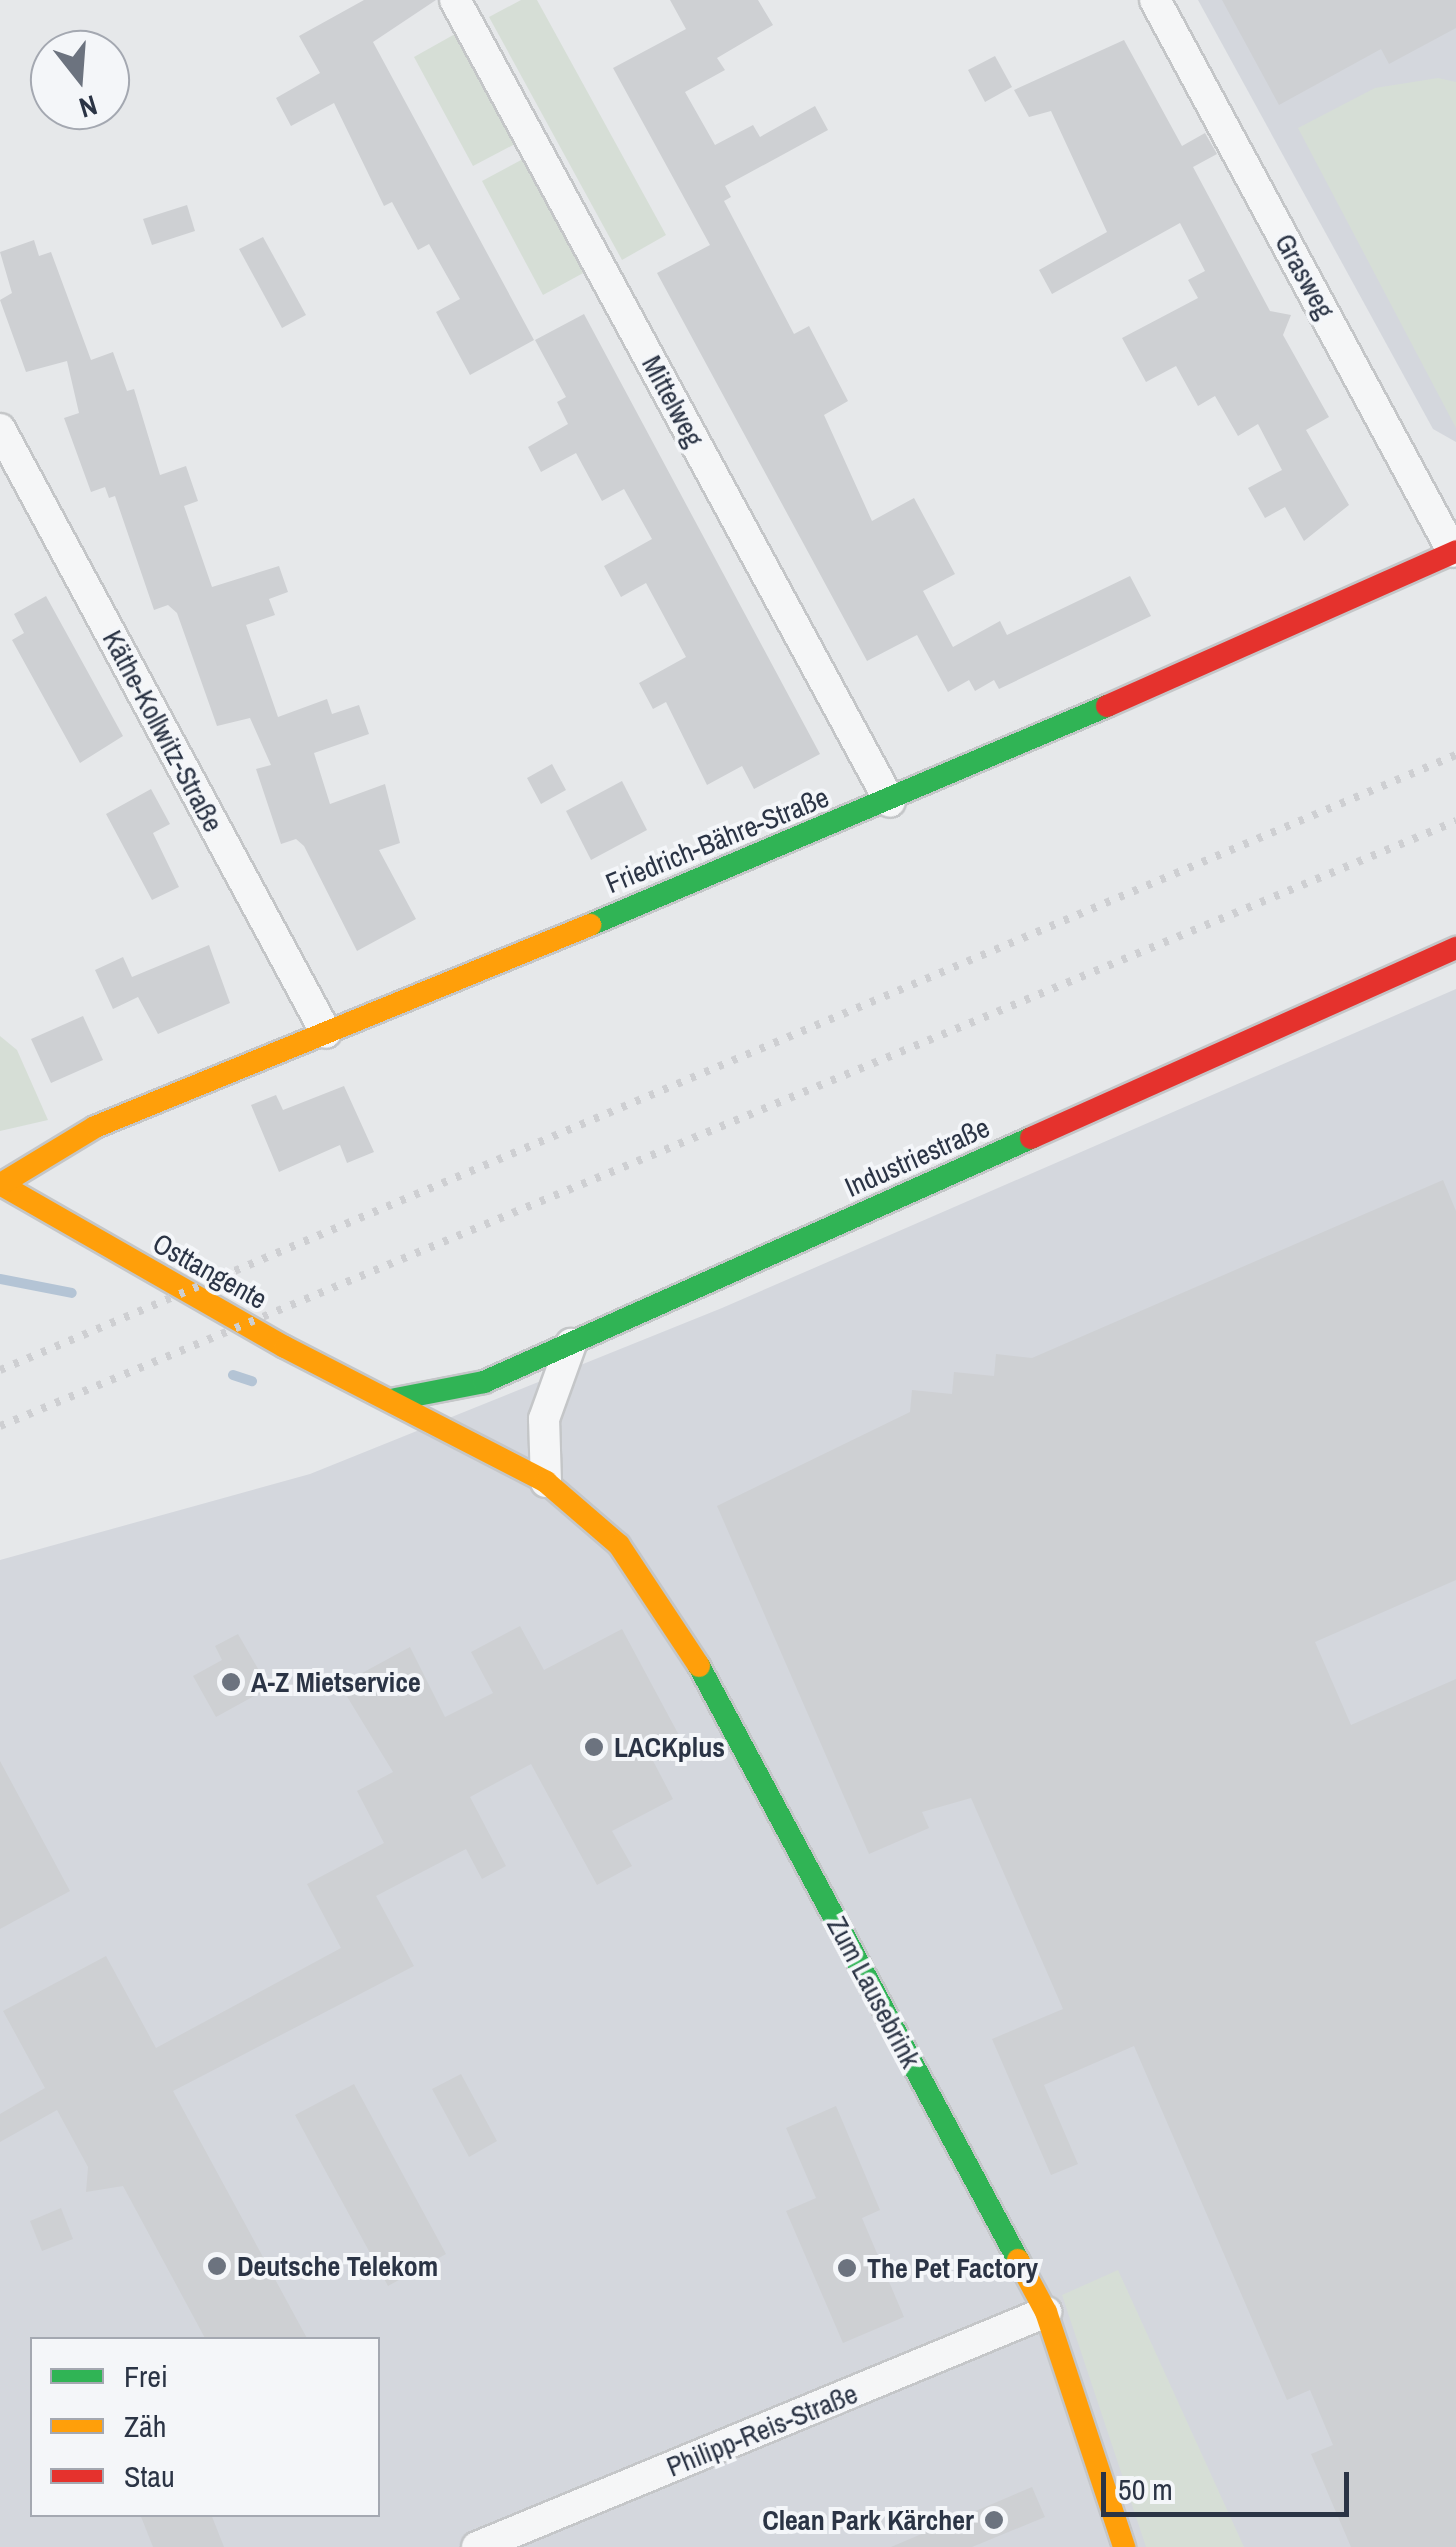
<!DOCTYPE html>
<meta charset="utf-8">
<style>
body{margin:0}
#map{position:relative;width:1456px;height:2547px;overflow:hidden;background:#e6e8ea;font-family:"Archivo Narrow",sans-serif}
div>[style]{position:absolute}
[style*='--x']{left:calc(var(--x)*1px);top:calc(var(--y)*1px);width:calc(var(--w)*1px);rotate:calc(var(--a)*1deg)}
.built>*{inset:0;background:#d4d7dd}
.green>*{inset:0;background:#d6ded6}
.stream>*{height:10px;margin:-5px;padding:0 5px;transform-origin:5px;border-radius:5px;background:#b4c4d5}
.building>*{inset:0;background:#ced0d3}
.roads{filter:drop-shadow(2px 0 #c4c6c8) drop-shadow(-2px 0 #c4c6c8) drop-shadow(0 2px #c4c6c8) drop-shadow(0 -2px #c4c6c8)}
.street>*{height:30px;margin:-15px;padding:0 15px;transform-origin:15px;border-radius:15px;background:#f5f6f7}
.fast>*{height:22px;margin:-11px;padding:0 11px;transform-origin:11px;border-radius:11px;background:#30b455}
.slow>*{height:22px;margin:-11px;padding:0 11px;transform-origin:11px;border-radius:11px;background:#ff9f0a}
.jam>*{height:22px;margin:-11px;padding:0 11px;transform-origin:11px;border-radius:11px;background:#e5322d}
.rail>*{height:8px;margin-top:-4px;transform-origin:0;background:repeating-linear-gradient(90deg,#cecfd2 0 5px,transparent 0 15px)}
.dots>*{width:28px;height:28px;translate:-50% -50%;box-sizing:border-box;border:5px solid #f4f6f9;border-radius:50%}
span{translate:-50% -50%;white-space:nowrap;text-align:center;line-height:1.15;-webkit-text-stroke:8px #f4f6f9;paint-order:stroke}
.street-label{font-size:28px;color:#2b3445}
.poi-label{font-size:28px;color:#2b3445;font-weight:700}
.left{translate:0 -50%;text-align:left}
.right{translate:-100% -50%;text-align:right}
.legend{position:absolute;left:30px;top:2337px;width:350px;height:180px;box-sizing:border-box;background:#f4f6f9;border:2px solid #a4a8b1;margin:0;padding:12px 18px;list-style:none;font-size:30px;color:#2b3445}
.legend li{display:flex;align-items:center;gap:20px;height:50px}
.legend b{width:50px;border:2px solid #a4a8b1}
.north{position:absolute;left:30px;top:30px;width:100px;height:100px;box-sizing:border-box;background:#f4f6f9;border:2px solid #a4a8b1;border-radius:50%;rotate:163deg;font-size:28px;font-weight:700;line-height:40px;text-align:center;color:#2b3445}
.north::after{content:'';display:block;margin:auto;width:35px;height:45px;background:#6c737f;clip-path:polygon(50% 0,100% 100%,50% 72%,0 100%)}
.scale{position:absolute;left:1101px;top:2472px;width:248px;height:45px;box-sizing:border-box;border:5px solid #2b3445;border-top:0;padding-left:12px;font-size:30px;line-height:35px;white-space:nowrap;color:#2b3445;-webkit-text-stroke:8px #f4f6f9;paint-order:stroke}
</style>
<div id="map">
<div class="built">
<div style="clip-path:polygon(1198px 0,1456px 0,1456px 442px,1433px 429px)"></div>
<div style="clip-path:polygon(evenodd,1456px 989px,1456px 2547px,0 2547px,0 1560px,310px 1474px,722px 1308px,1456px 989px,32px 2340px,378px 2340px,378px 2514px,32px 2514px,32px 2340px)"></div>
</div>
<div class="green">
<div style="clip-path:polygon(521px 0,537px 0,666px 235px,622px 260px,489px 17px)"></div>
<div style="clip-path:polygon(455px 34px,515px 144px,473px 166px,414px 57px)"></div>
<div style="clip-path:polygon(1438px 78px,1456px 82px,1456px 428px,1298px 128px,1375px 88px)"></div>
<div style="clip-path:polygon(523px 159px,585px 272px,543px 295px,482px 181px)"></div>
<div style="clip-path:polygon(0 1036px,17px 1050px,48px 1120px,0 1131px)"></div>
<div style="clip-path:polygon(1118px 2270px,1244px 2547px,1146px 2547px,1062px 2295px)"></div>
</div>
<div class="stream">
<div style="--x:0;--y:1279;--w:73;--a:11"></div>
<div style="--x:233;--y:1375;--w:20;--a:18"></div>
</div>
<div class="building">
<div style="clip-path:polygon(364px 0,436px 0,373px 42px,534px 340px,470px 375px,436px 312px,460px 299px,429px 244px,418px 250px,392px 202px,384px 206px,334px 103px,291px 126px,276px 98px,320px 73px,299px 36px)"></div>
<div style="clip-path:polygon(670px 0,758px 0,773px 25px,717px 58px,725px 70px,685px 92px,715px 145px,753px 125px,760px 137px,815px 106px,828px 130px,725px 186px,731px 197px,724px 201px,794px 334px,809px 326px,848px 401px,824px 415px,872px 521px,914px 498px,955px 574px,923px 591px,953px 647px,1000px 621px,1007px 635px,1130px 576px,1151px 616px,999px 689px,994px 680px,975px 691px,969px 680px,948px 692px,917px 635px,867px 661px,657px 273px,710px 245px,613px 68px,686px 29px)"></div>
<div style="clip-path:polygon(1222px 0,1456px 0,1456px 28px,1389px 64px,1381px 49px,1279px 105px)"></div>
<div style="clip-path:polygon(1124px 40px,1182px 146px,1205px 133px,1217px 154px,1193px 167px,1270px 311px,1291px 315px,1283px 335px,1329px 417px,1306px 430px,1349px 505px,1304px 541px,1285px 507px,1265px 518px,1248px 488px,1282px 470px,1258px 424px,1238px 436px,1215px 396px,1198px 406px,1176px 366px,1146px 382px,1122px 338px,1198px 298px,1188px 280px,1205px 271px,1180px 223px,1052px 294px,1039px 270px,1107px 232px,1051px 111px,1029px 117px,1014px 90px)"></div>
<div style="clip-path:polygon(995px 56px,1012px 87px,985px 102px,968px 70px)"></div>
<div style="clip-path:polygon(187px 205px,195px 231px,152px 245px,143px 219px)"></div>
<div style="clip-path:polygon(263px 237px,306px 315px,282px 328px,239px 249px)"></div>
<div style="clip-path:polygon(34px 240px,39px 256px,51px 252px,91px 360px,113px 352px,127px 391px,134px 389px,160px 475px,186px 466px,198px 501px,184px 506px,212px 587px,279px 566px,288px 592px,269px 599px,275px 615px,246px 625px,278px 717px,327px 699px,332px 714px,359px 705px,369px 734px,314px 753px,330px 804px,385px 784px,400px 843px,379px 850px,416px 919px,357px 951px,304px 846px,296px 839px,281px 844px,256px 769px,271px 765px,250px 718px,217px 726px,177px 613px,168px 605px,154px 610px,115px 496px,109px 498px,105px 487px,91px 492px,64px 418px,79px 413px,67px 361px,26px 372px,0 300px,12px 293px,0 252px)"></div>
<div style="clip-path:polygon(584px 314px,820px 754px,754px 789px,742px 766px,707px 785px,666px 702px,653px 709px,639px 683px,686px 657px,646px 583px,621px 597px,604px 566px,652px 539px,624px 489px,602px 501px,576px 453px,541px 472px,528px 447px,568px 424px,557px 402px,566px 397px,535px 340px)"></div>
<div style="clip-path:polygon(46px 596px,123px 736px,80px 763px,12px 640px,24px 633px,14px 614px)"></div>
<div style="clip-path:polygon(552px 764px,566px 790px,541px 804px,527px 778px)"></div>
<div style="clip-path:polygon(622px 781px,647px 830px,591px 860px,566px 811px)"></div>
<div style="clip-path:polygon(151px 789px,170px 824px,153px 833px,179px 887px,152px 900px,106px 814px)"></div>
<div style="clip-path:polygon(209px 945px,230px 1003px,158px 1034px,138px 997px,113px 1009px,95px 970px,123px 957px,132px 977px)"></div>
<div style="clip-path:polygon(83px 1016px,103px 1060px,51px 1083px,31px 1039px)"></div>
<div style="clip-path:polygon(344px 1086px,374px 1152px,347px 1163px,340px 1145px,279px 1172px,251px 1105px,276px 1095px,283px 1110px)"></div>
<div style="clip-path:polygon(1443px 1180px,1456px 1211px,1456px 1580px,1315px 1642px,1351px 1725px,1456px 1679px,1456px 2547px,1351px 2547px,1311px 2454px,1333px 2445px,1310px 2390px,1287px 2400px,1134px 2046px,1044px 2085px,1078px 2164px,1051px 2175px,992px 2039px,1063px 2009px,971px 1798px,922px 1812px,929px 1828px,869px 1854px,717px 1506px,910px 1412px,912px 1390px,952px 1394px,954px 1372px,994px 1376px,996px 1354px,1032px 1358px)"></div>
<div style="clip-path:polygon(520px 1626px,544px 1670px,622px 1629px,681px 1739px,650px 1755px,673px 1799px,612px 1831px,632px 1866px,597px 1885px,531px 1764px,470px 1797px,506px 1866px,482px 1879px,466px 1849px,376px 1896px,414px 1966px,173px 2091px,308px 2340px,206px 2340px,123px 2186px,86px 2192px,88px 2167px,57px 2110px,0 2142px,0 2114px,45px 2088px,3px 2011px,106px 1956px,156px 2048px,341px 1948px,307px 1884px,384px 1843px,357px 1791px,393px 1772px,340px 1685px,410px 1647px,445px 1717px,493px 1693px,471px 1652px)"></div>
<div style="clip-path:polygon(238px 1634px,269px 1688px,216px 1717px,193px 1676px,222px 1660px,215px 1646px)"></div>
<div style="clip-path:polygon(0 1761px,70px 1891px,0 1929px)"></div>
<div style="clip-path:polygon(461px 2074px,497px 2141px,469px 2157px,432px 2089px)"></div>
<div style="clip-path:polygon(354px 2084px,446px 2254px,388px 2286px,295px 2115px)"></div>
<div style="clip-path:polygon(836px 2106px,880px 2210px,862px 2218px,904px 2317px,843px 2343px,786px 2211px,816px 2198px,786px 2128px)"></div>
<div style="clip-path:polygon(61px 2208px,73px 2239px,42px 2251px,30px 2221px)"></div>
<div style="clip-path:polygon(1032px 2487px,1045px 2517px,972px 2547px,891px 2547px)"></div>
<div style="clip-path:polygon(140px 2514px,211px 2514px,224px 2547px,153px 2547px)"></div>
</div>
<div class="roads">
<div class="street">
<div style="--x:455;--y:0;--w:912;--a:61.52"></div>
<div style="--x:1155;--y:0;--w:627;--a:61.64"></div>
<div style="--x:0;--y:429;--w:686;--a:61.64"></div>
<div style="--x:546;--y:1482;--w:63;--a:-91.8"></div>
<div style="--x:544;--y:1419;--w:80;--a:-70.2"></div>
<div style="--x:477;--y:2547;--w:616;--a:-22.44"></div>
</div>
<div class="fast">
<div style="--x:590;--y:925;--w:561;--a:-22.96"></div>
<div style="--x:396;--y:1399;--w:90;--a:-10.9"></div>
<div style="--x:484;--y:1382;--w:599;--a:-24.04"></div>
<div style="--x:699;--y:1666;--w:674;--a:61.76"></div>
</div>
<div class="slow">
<div style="--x:0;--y:1184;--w:328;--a:29.8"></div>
<div style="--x:285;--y:1347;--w:294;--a:27.3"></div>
<div style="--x:546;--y:1482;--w:96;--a:40.8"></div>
<div style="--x:619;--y:1545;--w:145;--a:56.5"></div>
<div style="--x:1;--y:1184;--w:110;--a:-31.2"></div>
<div style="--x:95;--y:1127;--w:535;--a:-22.2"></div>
<div style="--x:1018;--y:2260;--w:59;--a:61.7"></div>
<div style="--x:1046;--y:2312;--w:248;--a:71.6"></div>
</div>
<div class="jam">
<div style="--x:1107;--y:706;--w:382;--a:-23.9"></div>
<div style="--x:1031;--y:1138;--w:466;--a:-24.1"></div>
</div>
</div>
<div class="rail">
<div style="--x:0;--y:1370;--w:1581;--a:-22.9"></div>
<div style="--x:0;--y:1426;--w:1577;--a:-22.56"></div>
</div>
<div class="dots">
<div style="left:231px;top:1682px;background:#6c737f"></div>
<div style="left:594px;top:1747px;background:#6c737f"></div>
<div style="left:217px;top:2266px;background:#6c737f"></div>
<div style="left:847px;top:2268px;background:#6c737f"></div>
<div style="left:994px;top:2520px;background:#6c737f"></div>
</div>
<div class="street-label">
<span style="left:1305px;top:276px;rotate:61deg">Grasweg</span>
<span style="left:673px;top:401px;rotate:62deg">Mittelweg</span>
<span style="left:163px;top:731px;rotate:62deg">Käthe-Kollwitz-Straße</span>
<span style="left:717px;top:840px;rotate:-22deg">Friedrich-Bähre-Straße</span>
<span style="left:917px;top:1157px;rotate:-24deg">Industriestraße</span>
<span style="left:210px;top:1271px;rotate:29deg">Osttangente</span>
<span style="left:874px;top:1992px;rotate:62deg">Zum Lausebrink</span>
<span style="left:762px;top:2430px;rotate:-22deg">Philipp-Reis-Straße</span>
</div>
<div class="poi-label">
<span class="left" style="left:251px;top:1682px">A-Z Mietservice</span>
<span class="left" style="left:614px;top:1747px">LACKplus</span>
<span class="left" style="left:237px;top:2266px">Deutsche Telekom</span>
<span class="left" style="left:867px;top:2268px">The Pet Factory</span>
<span class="right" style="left:974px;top:2520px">Clean Park Kärcher</span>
</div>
<ul class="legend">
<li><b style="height:12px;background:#30b455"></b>Frei</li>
<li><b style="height:12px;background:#ff9f0a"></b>Zäh</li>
<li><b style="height:12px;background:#e5322d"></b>Stau</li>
</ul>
<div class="north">N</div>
<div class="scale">50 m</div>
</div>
